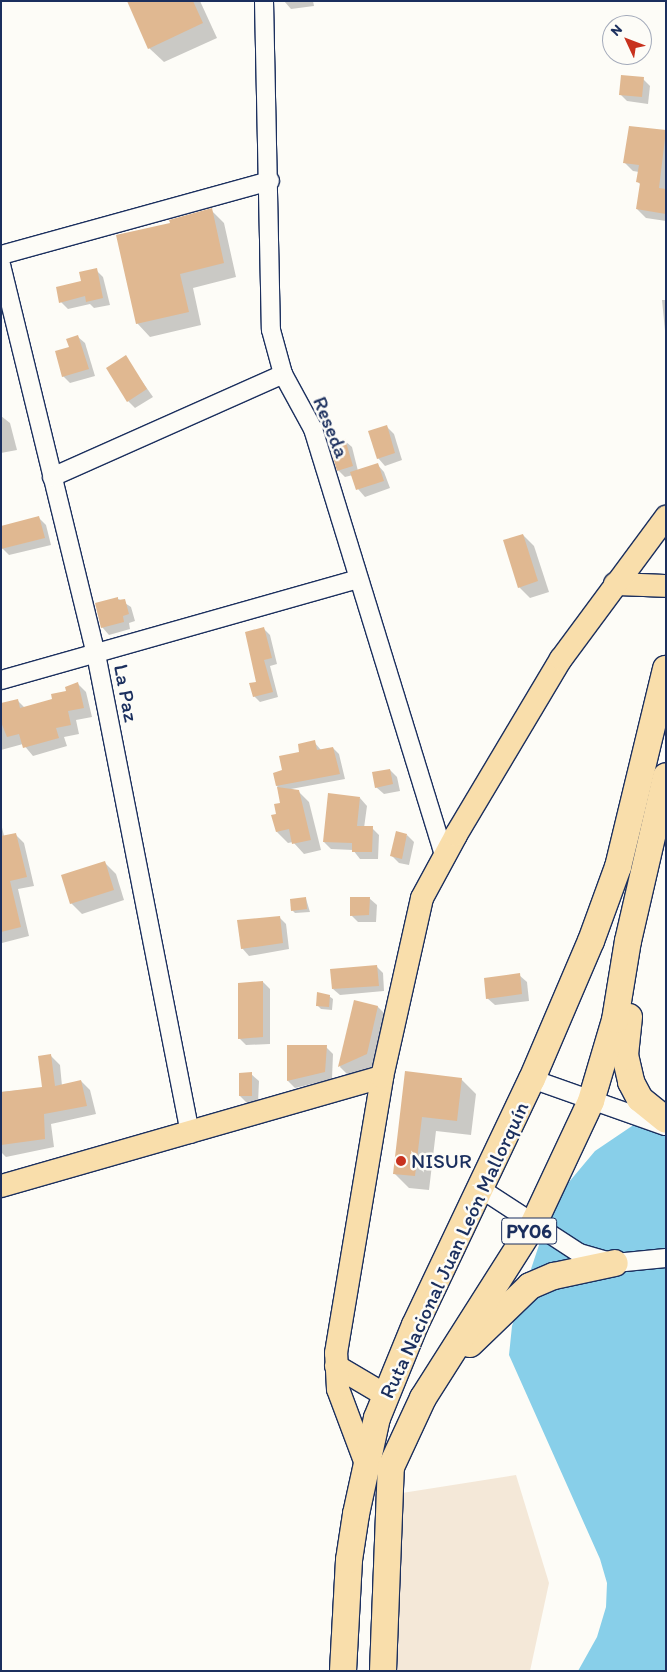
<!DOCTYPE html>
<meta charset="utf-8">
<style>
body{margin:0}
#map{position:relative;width:667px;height:1672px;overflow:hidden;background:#fdfcf7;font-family:Itim,sans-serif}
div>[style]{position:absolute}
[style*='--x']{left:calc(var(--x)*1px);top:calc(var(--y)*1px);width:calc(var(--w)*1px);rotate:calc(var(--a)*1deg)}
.built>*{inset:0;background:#f4e8d8}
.water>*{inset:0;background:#88cfe9}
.shadow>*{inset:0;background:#0003}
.building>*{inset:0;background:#e0b891}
.roads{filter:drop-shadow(1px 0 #1b2f5e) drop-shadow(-1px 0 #1b2f5e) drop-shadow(0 1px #1b2f5e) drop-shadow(0 -1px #1b2f5e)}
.minor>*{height:18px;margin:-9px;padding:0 9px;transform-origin:9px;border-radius:9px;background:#fdfcf7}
.major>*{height:22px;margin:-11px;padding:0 11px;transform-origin:11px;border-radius:11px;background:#f9deab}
.highway>*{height:26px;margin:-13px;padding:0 13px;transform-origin:13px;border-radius:13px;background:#f9deab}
.dots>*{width:14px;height:14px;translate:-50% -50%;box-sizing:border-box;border:2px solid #fdfcf7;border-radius:50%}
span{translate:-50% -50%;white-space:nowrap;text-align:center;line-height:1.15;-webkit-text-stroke:5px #fdfcf7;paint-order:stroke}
.shield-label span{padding:1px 4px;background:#fdfcf7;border:1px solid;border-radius:4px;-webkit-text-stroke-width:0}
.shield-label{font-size:20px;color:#1b2f5e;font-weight:700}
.street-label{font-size:21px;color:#1b2f5e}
.poi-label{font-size:21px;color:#1b2f5e}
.left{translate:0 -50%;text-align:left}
.frame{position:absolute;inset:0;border:2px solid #1b2f5e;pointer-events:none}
.north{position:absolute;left:602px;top:15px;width:50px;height:50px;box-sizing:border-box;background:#fdfcf7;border:1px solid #a3aaba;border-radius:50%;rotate:313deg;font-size:14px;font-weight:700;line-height:20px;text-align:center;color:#1b2f5e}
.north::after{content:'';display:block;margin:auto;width:18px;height:22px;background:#c8321e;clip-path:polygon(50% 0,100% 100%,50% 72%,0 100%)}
</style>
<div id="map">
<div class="built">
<div style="clip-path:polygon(516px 1475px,549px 1583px,530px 1671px,393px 1671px,402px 1493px)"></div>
</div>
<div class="water">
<div style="clip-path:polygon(666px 1103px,666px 1671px,578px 1671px,597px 1637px,606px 1607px,607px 1583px,600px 1559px,509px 1355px,512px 1326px,551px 1209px,569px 1182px,595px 1151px)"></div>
</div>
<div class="shadow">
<div style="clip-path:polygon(128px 1px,200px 1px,217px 38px,164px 62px,149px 48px)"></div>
<div style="clip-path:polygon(284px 1px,313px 1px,314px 6px,291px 9px)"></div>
<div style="clip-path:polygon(643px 79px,650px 86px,648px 104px,627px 101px,620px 94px)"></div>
<div style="clip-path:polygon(666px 131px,666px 221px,646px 218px,637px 209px,641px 185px,638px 182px,639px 172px,633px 171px,624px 162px)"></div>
<div style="clip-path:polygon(211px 210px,224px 223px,236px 277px,193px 288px,201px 325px,150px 337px,137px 323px,172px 224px)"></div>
<div style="clip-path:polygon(96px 270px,103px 277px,110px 305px,94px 308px,90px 304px,68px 309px,61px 302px)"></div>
<div style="clip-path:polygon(662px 300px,666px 300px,666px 341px)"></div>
<div style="clip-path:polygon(78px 337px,85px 343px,95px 376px,70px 383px,63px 376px)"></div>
<div style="clip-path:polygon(125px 357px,153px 397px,135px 408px,128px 401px)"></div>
<div style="clip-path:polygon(1px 416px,10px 423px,17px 450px,1px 453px)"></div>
<div style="clip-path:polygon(387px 427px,394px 434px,402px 460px,385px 466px,378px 458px)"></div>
<div style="clip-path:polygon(344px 440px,352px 447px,358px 471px,377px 464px,384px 472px,390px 488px,365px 497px,358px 489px,353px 475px,345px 477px,338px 470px)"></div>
<div style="clip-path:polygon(39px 518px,46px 525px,51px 545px,9px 555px,2px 548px)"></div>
<div style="clip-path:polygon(523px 535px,534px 546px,549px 592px,530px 598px,519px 587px)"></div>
<div style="clip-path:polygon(117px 598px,131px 607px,135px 621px,129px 623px,130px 629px,109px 635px,102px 627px)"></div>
<div style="clip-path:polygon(264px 629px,270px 635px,277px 664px,270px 666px,278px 697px,260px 702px,254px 696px)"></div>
<div style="clip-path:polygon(78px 684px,86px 692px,92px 717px,76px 720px,79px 734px,64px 737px,67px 746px,33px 756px,23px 744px,1px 750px,1px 704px,17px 700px,25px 708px,54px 700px)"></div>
<div style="clip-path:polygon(314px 742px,321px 750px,333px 748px,339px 754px,345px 779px,291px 789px,298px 791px,309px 802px,321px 850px,304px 854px,293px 842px,288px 843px,277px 832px,273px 816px,278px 814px,281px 804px,277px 785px,284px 771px)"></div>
<div style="clip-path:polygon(390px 770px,397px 777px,400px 791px,384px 794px,376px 787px)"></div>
<div style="clip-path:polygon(360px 798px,367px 806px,364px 828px,372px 828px,379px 835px,378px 859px,360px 859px,353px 850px,331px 849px,324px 842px)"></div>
<div style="clip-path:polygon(1px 823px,4px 836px,15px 834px,24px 843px,34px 886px,18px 889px,29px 936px,2px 943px)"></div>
<div style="clip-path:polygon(407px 835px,414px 842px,409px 865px,399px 863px,392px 856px)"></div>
<div style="clip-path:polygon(105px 863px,116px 874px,124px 900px,82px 914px,71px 903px)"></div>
<div style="clip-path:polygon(369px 898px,377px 905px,376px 922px,358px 922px,351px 915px)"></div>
<div style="clip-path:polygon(306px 899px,310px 912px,295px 913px,292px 910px)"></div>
<div style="clip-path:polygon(279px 917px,286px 924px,289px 949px,249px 956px,242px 948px)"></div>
<div style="clip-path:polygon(377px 967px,383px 973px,384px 991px,340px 995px,333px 989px)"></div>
<div style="clip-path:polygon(519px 975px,527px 982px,529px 1001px,495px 1005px,487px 998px)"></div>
<div style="clip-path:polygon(263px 982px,270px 989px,270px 1044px,246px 1045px,239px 1038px,238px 1003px)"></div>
<div style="clip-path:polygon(329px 996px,333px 999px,332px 1010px,321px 1009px,318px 1006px)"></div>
<div style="clip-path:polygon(355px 1002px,378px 1007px,388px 1017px,377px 1064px,350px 1077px,340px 1067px)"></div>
<div style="clip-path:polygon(288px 1047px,326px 1047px,333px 1054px,332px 1079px,295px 1088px,288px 1081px)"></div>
<div style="clip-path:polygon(51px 1056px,60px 1065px,62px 1086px,81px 1081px,90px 1090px,96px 1114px,51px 1124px,54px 1147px,6px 1157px,1px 1152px,1px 1092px,43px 1088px)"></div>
<div style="clip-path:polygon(406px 1073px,461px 1079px,476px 1094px,471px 1135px,436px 1131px,429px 1190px,409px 1188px,394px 1173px)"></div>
<div style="clip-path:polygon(251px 1074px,259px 1081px,258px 1103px,247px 1103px,240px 1096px)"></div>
</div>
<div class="building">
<div style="clip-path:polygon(127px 1px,193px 1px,203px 23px,148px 49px)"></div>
<div style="clip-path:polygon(621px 75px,644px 77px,642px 97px,619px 95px)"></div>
<div style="clip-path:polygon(629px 126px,666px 130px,659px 188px,666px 189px,666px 214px,636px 209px,640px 183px,636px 182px,639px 165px,623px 163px)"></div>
<div style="clip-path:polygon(212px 208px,224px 263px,180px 274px,189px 312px,136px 324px,116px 235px,170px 223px,169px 220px)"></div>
<div style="clip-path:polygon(97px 268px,103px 298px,86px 302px,85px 296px,59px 303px,56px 287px,81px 281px,79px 272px)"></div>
<div style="clip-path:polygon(78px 335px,89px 369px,62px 377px,55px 351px,69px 347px,66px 339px)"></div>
<div style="clip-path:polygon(126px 355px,147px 389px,127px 402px,106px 368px)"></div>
<div style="clip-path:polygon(387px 425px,395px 453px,377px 459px,368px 431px)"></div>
<div style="clip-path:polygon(345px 439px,353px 466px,337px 471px,329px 443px)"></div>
<div style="clip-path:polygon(378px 463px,384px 481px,356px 490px,350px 472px)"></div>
<div style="clip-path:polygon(39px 516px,45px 538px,1px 549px,1px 526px)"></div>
<div style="clip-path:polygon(523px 534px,538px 581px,518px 588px,503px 540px)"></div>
<div style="clip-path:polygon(118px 597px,118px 600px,125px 599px,129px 614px,123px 616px,124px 622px,101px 628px,95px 603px)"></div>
<div style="clip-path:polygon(264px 627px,272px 658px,264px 660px,273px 692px,253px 697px,249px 683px,256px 682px,245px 632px)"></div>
<div style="clip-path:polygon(78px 682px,84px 708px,68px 711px,71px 725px,56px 728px,59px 738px,23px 748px,19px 734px,7px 737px,1px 722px,1px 703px,18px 699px,20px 708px,52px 699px,51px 694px,66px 691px,65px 687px)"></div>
<div style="clip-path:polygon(315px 740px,317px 750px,333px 747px,340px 774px,276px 786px,273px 773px,282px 770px,279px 756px,299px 752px,298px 744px)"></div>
<div style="clip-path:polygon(390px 769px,393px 784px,375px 788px,372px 772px)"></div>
<div style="clip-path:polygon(277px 787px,299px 790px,311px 840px,292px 844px,289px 829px,276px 832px,271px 815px,276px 814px,274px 804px,280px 803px)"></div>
<div style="clip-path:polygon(328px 793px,360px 797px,357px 826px,373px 826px,372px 852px,352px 852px,352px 843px,323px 842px)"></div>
<div style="clip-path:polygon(396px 831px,407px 834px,402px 859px,390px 856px)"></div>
<div style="clip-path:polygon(16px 833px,27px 877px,10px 881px,21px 927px,1px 932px,1px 836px)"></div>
<div style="clip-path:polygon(105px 861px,114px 890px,70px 904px,61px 875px)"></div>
<div style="clip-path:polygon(306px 897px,307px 909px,291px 911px,290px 899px)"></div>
<div style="clip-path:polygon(350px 897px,370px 897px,369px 915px,350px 916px)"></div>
<div style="clip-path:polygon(280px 916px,283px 943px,241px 949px,237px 920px)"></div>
<div style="clip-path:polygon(377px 965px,379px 986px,332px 989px,330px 969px)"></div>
<div style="clip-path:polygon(520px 973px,522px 994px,486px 999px,484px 978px)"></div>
<div style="clip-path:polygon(263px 981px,263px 1037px,238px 1039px,238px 983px)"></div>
<div style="clip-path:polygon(317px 992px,330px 995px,329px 1007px,316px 1006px)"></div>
<div style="clip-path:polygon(354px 1000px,378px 1006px,367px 1054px,338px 1067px)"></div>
<div style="clip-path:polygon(287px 1045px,327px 1045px,325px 1072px,287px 1081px)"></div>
<div style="clip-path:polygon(51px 1054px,55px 1086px,81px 1080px,87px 1106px,44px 1114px,45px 1139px,1px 1145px,1px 1092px,42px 1087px,38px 1056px)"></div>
<div style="clip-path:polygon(405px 1071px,462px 1078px,457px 1121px,422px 1117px,415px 1176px,393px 1174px)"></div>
<div style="clip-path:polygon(252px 1072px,252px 1096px,239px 1096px,239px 1073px)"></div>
</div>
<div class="roads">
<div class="minor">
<div style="--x:264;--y:1;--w:329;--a:88.8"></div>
<div style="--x:271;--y:330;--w:46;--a:74.7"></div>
<div style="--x:283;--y:374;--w:63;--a:61.4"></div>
<div style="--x:313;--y:429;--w:447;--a:72.9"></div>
<div style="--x:1;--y:255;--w:279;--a:-15.4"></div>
<div style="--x:1;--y:265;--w:400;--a:76.3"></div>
<div style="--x:96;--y:654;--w:489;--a:78.9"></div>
<div style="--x:52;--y:477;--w:253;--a:-24"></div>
<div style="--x:1;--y:680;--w:370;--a:-15.8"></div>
<div style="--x:532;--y:1079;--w:141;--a:19.5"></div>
<div style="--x:481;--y:1189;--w:117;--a:33.1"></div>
<div style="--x:579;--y:1253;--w:37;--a:16"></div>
<div style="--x:615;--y:1263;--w:51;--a:-5.6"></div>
</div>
<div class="major">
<div style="--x:615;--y:584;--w:51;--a:2.2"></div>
<div style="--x:1;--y:1186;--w:396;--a:-16"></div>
<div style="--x:336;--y:1366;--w:57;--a:30.6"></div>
<div style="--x:366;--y:1464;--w:80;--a:-110.5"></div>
<div style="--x:338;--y:1389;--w:36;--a:-93"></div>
<div style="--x:336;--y:1353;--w:280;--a:-80.5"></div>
<div style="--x:382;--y:1077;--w:183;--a:-77.4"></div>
<div style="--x:422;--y:898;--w:72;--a:-61.6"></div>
<div style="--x:456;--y:835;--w:205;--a:-59.2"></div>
<div style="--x:561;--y:659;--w:177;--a:-53.5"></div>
</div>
<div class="highway">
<div style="--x:629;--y:1017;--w:38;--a:96"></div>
<div style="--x:625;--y:1055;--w:28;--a:77"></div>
<div style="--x:631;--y:1082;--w:19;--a:62"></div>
<div style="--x:640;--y:1099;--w:33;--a:39"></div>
<div style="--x:470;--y:1344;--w:83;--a:-44"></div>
<div style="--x:530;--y:1286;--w:26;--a:-23"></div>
<div style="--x:554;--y:1276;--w:62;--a:-12"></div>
<div style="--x:343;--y:1671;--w:111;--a:-86.9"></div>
<div style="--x:349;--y:1560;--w:47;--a:-81.3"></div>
<div style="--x:356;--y:1514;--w:98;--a:-77.7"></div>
<div style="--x:377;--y:1418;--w:100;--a:-67.8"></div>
<div style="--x:415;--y:1325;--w:272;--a:-64.6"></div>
<div style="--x:532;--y:1079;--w:150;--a:-66.9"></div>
<div style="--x:591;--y:941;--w:79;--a:-70"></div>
<div style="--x:618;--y:867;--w:204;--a:-76.4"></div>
<div style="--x:383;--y:1671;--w:204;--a:-87.8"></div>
<div style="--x:391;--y:1467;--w:76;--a:-65.1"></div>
<div style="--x:423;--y:1398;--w:205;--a:-57.6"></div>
<div style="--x:533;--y:1225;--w:137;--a:-64.9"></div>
<div style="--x:591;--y:1101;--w:84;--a:-73.5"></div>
<div style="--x:615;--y:1020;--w:80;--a:-80.7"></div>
<div style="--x:628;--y:941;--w:169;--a:-77"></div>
</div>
</div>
<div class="dots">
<div style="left:401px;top:1161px;background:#c8321e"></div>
</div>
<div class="shield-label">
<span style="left:529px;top:1231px">PY06</span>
</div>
<div class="street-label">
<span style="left:331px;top:427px;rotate:68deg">Reseda</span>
<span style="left:126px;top:693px;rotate:79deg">La Paz</span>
<span style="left:454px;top:1250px;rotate:-65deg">Ruta Nacional Juan León Mallorquín</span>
</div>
<div class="poi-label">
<span class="left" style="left:411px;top:1161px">NISUR</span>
</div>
<div class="frame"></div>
<div class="north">N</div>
</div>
